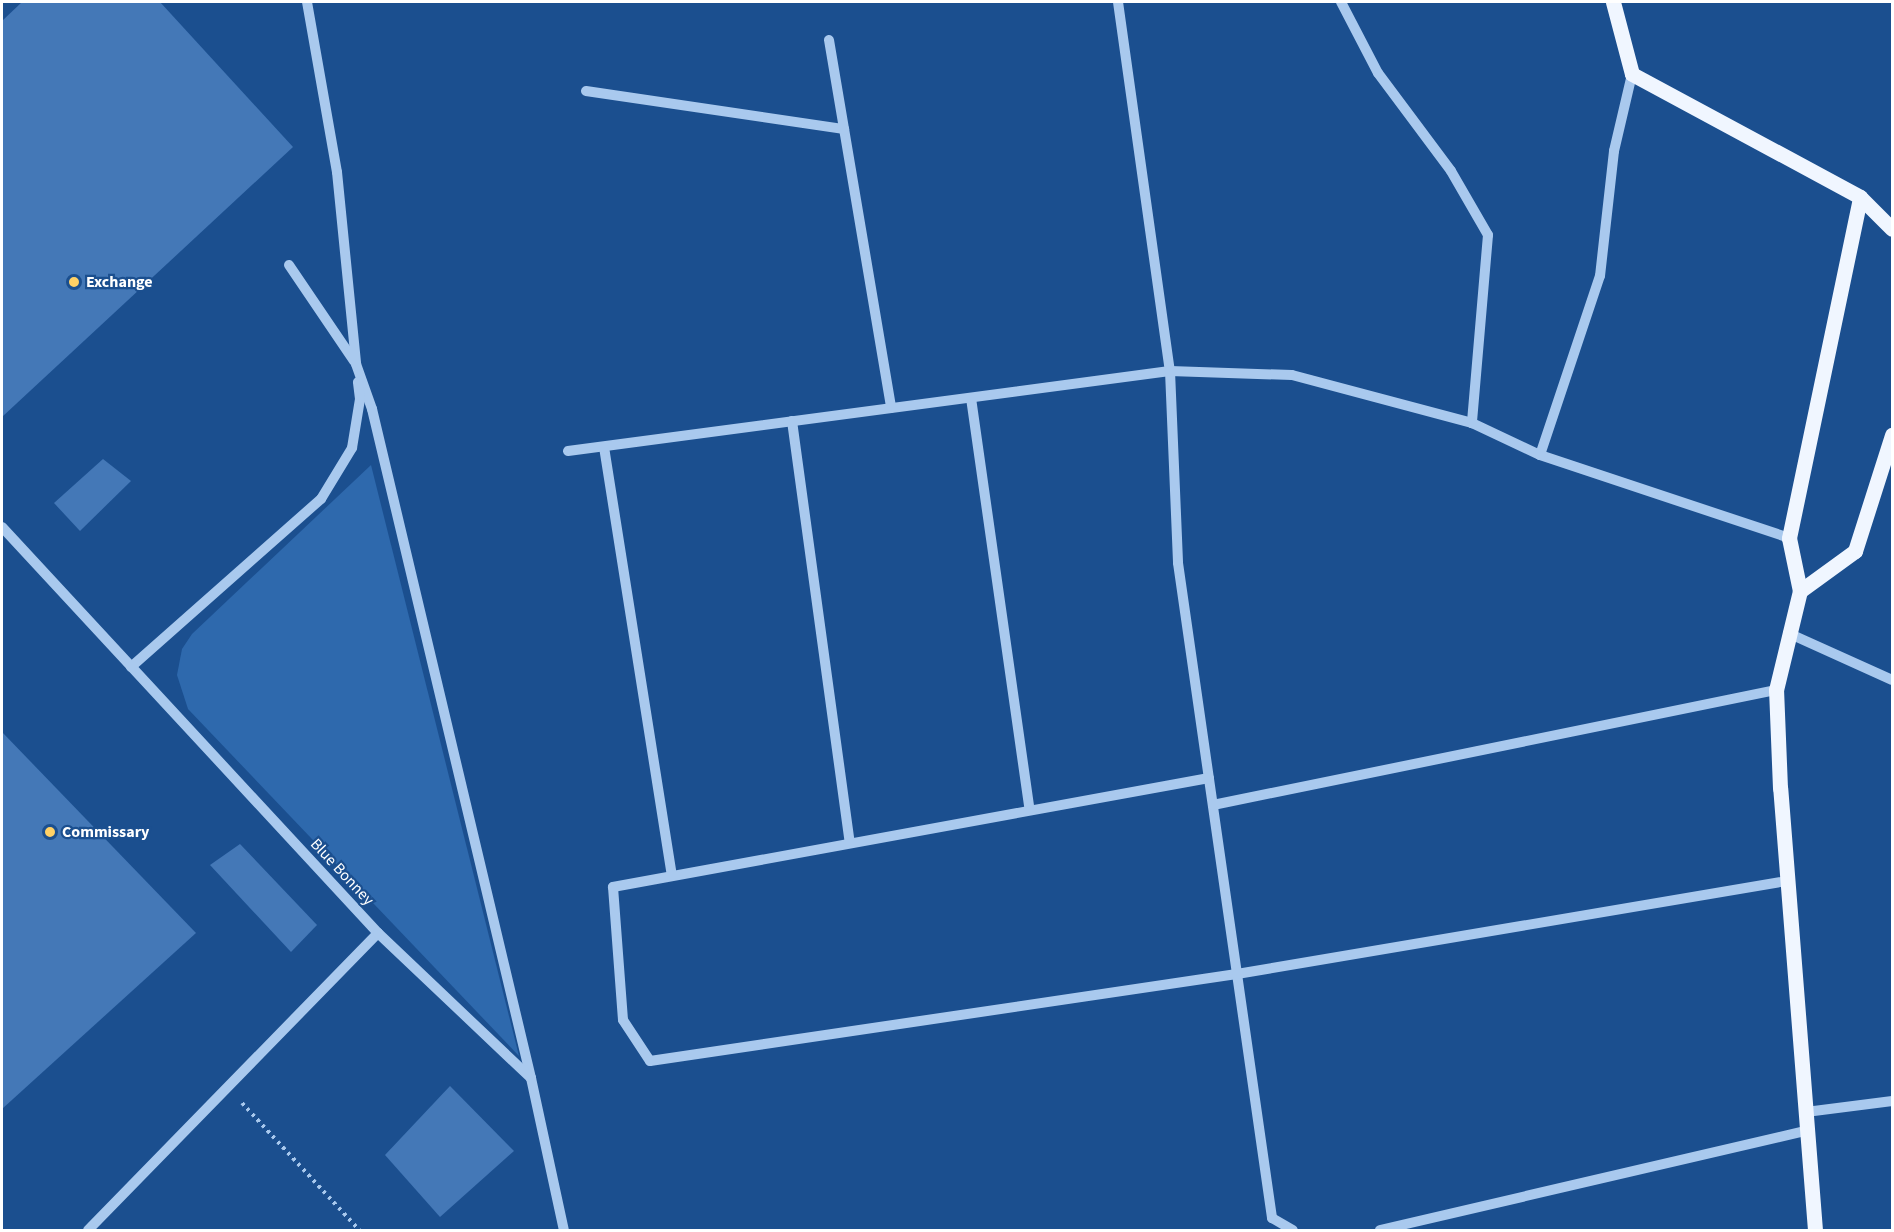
<!DOCTYPE html>
<style>
body{margin:0}
#map{position:relative;width:1894px;height:1232px;overflow:hidden;background:#1b4f8f;font-family:"Source Sans 3",sans-serif}
div>[style]{position:absolute}
[style*='--x']{left:calc(var(--x)*1px);top:calc(var(--y)*1px);width:calc(var(--w)*1px);rotate:calc(var(--a)*1deg)}
.green>*{inset:0;background:#2e69ad}
.building>*{inset:0;background:#4478b7}
.path>*{height:4px;margin-top:-2px;transform-origin:0;background:repeating-linear-gradient(90deg,#a9c9ee 0 3px,transparent 0 7.5px)}
.minor>*{height:10px;margin:-5px;padding:0 5px;transform-origin:5px;border-radius:5px;background:#a9c9ee}
.major>*{height:15px;margin:-7.5px;padding:0 7.5px;transform-origin:7.5px;border-radius:7.5px;background:#f0f6ff}
.dots>*{width:16px;height:16px;translate:-50% -50%;box-sizing:border-box;border:3px solid #1b4f8f;border-radius:50%}
span{translate:-50% -50%;white-space:nowrap;text-align:center;line-height:1.15;-webkit-text-stroke:4.5px #1b4f8f;paint-order:stroke}
.poi-label{font-size:16px;color:#fff;font-weight:700}
.left{translate:0 -50%;text-align:left}
.street-label{font-size:16px;color:#fff}
.frame{position:absolute;inset:0;border:3px solid #fff;pointer-events:none}
</style>
<div id="map">
<div class="green">
<div style="clip-path:polygon(371px 465px,519px 1056px,188px 709px,177px 675px,182px 649px,192px 634px)"></div>
</div>
<div class="building">
<div style="clip-path:polygon(22px 2px,160px 2px,293px 147px,2px 417px,2px 21px)"></div>
<div style="clip-path:polygon(103px 459px,131px 481px,80px 531px,54px 503px)"></div>
<div style="clip-path:polygon(2px 732px,196px 933px,2px 1109px)"></div>
<div style="clip-path:polygon(240px 844px,317px 925px,291px 952px,210px 865px)"></div>
<div style="clip-path:polygon(450px 1086px,514px 1151px,440px 1217px,385px 1155px)"></div>
</div>
<div class="path">
<div style="--x:242;--y:1103;--w:173;--a:47.3"></div>
</div>
<div class="minor">
<div style="--x:307;--y:2;--w:173;--a:80"></div>
<div style="--x:337;--y:172;--w:193;--a:84.3"></div>
<div style="--x:356;--y:364;--w:48;--a:70.4"></div>
<div style="--x:372;--y:409;--w:688;--a:76.63"></div>
<div style="--x:1118;--y:2;--w:373;--a:82"></div>
<div style="--x:1170;--y:371;--w:192;--a:87.6"></div>
<div style="--x:1178;--y:563;--w:662;--a:81.83"></div>
<div style="--x:1272;--y:1218;--w:24;--a:30"></div>
<div style="--x:1341;--y:2;--w:80;--a:62.5"></div>
<div style="--x:1378;--y:73;--w:122;--a:53.3"></div>
<div style="--x:1451;--y:171;--w:74;--a:60"></div>
<div style="--x:1488;--y:235;--w:189;--a:94.9"></div>
<div style="--x:829;--y:40;--w:373;--a:80.4"></div>
<div style="--x:586;--y:91;--w:261;--a:8.4"></div>
<div style="--x:289;--y:265;--w:116;--a:55.9"></div>
<div style="--x:971;--y:398;--w:416;--a:81.9"></div>
<div style="--x:792;--y:421;--w:426;--a:82.2"></div>
<div style="--x:604;--y:447;--w:434;--a:81"></div>
<div style="--x:568;--y:451;--w:607;--a:-7.57"></div>
<div style="--x:1170;--y:371;--w:122;--a:1.9"></div>
<div style="--x:1292;--y:375;--w:186;--a:14.9"></div>
<div style="--x:1472;--y:423;--w:75;--a:25.2"></div>
<div style="--x:1540;--y:455;--w:262;--a:18.4"></div>
<div style="--x:1540;--y:455;--w:189;--a:-71.5"></div>
<div style="--x:1600;--y:276;--w:126;--a:-83.6"></div>
<div style="--x:1614;--y:151;--w:79;--a:-76.8"></div>
<div style="--x:2;--y:527;--w:553;--a:47.2"></div>
<div style="--x:378;--y:933;--w:415;--a:134.3"></div>
<div style="--x:1788;--y:633;--w:114;--a:24.3"></div>
<div style="--x:131;--y:667;--w:254;--a:-41.5"></div>
<div style="--x:321;--y:499;--w:60;--a:-58.7"></div>
<div style="--x:352;--y:448;--w:50;--a:-80.7"></div>
<div style="--x:360;--y:399;--w:17;--a:-97"></div>
<div style="--x:1209;--y:778;--w:606;--a:169.64"></div>
<div style="--x:613;--y:887;--w:133;--a:85.7"></div>
<div style="--x:623;--y:1020;--w:49;--a:56.6"></div>
<div style="--x:650;--y:1061;--w:593;--a:-8.43"></div>
<div style="--x:1237;--y:974;--w:558;--a:-9.6"></div>
<div style="--x:1213;--y:805;--w:575;--a:-11.54"></div>
<div style="--x:378;--y:933;--w:211;--a:43.5"></div>
<div style="--x:531;--y:1078;--w:156;--a:77.8"></div>
<div style="--x:1806;--y:1112;--w:87;--a:-7.3"></div>
<div style="--x:1380;--y:1230;--w:438;--a:-13.1"></div>
</div>
<div class="major">
<div style="--x:1613;--y:2;--w:74;--a:75.2"></div>
<div style="--x:1632;--y:74;--w:259;--a:28.3"></div>
<div style="--x:1860;--y:197;--w:45;--a:45"></div>
<div style="--x:1800;--y:591;--w:68;--a:-36"></div>
<div style="--x:1855;--y:551;--w:122;--a:-72.3"></div>
<div style="--x:1815;--y:1230;--w:443;--a:-94.5"></div>
<div style="--x:1780;--y:788;--w:98;--a:-92.3"></div>
<div style="--x:1776;--y:690;--w:102;--a:-76.4"></div>
<div style="--x:1800;--y:591;--w:54;--a:-101.7"></div>
<div style="--x:1789;--y:538;--w:348;--a:-78.2"></div>
</div>
<div class="dots">
<div style="left:74px;top:282px;background:#ffd166"></div>
<div style="left:50px;top:832px;background:#ffd166"></div>
</div>
<div class="poi-label">
<span class="left" style="left:86px;top:282px">Exchange</span>
<span class="left" style="left:62px;top:832px">Commissary</span>
</div>
<div class="street-label">
<span style="left:342px;top:872px;rotate:47deg">Blue Bonney</span>
</div>
<div class="frame"></div>
</div>
